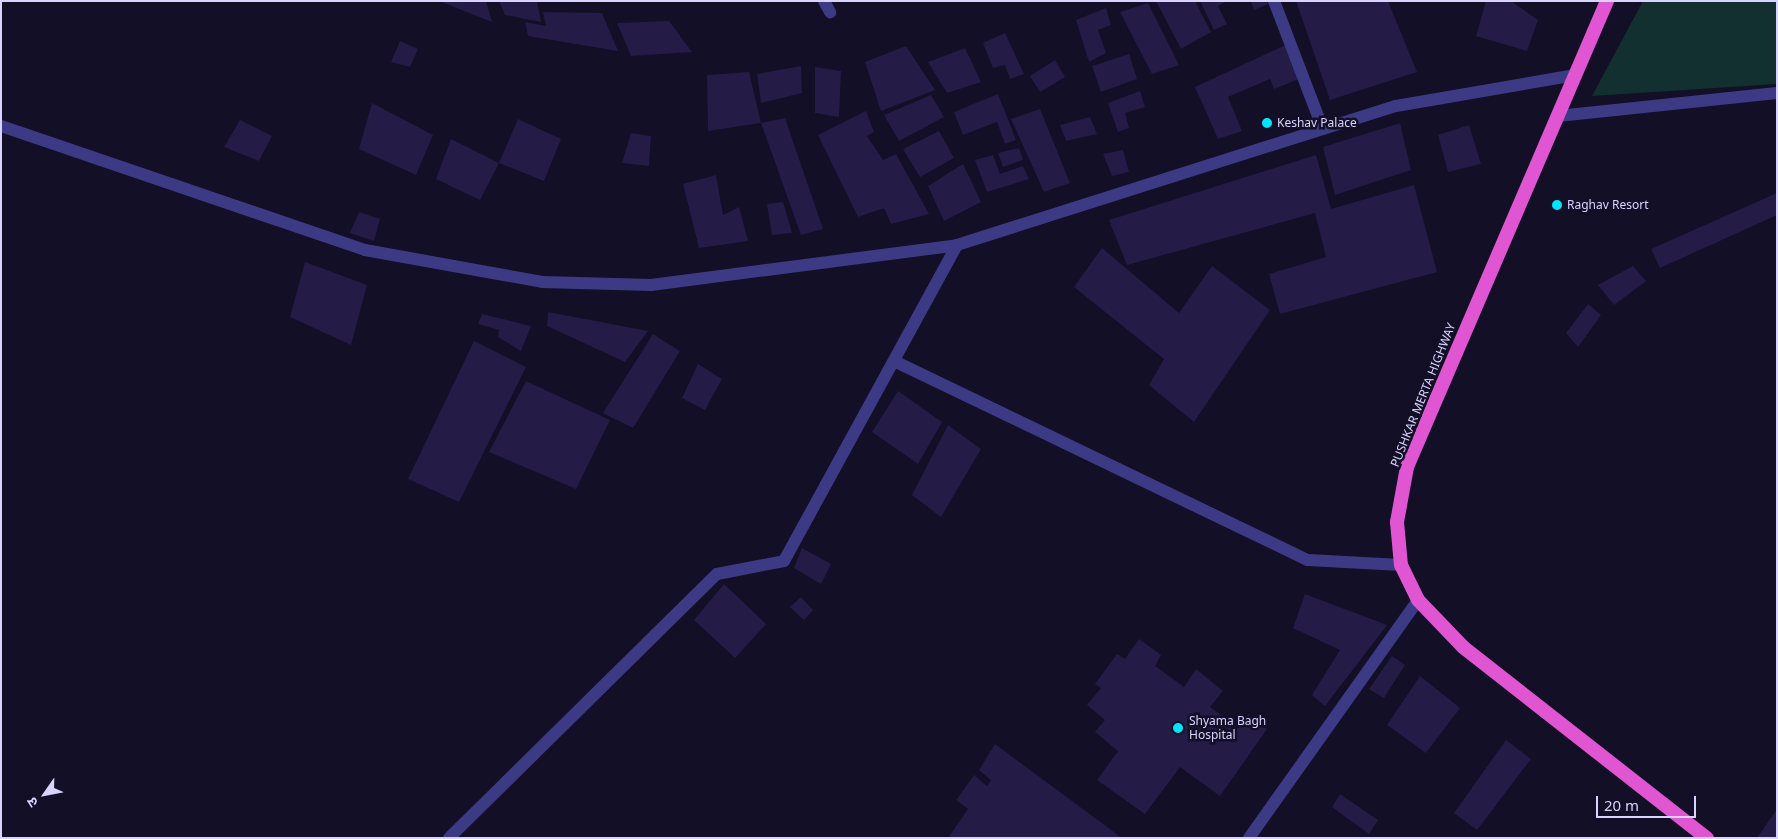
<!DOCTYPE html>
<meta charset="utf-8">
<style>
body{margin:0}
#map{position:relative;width:1778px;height:839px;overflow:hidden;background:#130f26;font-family:"Noto Sans","Noto Sans Devanagari",sans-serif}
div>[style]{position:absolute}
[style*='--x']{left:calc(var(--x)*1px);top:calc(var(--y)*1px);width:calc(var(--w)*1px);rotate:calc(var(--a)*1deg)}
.green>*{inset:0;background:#12302f}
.building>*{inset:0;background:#241b47}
.minor>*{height:12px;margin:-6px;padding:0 6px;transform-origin:6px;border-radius:6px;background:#3d3a85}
.trunk>*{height:14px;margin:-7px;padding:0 7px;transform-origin:7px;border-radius:7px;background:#e055d1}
.dots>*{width:14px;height:14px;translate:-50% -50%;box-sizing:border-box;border:2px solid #130f26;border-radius:50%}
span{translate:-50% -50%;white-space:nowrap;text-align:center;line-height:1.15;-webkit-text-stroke:5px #130f26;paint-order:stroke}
.poi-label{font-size:12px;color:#d9d4ff}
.left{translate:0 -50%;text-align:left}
.street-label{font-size:12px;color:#d9d4ff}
.frame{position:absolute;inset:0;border:2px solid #d9d4ff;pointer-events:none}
.north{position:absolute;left:20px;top:769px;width:50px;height:50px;-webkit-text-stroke:4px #130f26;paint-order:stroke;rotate:237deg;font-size:14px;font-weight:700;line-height:20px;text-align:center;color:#d9d4ff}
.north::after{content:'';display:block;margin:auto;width:18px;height:22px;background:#d9d4ff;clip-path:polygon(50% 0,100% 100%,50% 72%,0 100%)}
.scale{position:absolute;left:1596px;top:796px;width:100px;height:22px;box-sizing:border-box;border:2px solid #d9d4ff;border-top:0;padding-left:6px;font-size:15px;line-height:18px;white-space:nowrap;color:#d9d4ff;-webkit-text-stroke:4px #130f26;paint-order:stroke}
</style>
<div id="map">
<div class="green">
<div style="clip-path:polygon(1643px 1px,1777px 1px,1777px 84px,1592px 96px)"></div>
</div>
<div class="building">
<div style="clip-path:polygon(439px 1px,486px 1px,492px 22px)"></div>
<div style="clip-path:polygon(499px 1px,537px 1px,541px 22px,505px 15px)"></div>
<div style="clip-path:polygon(1156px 1px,1195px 1px,1211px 32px,1181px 49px)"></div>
<div style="clip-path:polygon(1200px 1px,1227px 1px,1218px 6px,1227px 24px,1214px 30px)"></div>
<div style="clip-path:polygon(1251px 1px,1267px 1px,1268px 4px,1254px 10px)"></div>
<div style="clip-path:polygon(1296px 1px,1388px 1px,1417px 72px,1330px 100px)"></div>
<div style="clip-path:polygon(1486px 1px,1511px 1px,1538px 20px,1527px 51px,1476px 36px)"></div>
<div style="clip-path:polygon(1148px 3px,1179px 65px,1152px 74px,1120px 12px)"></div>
<div style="clip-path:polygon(1106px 8px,1111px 25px,1098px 30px,1106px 53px,1089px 62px,1076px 20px)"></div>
<div style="clip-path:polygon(543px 12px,602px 13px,618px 51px,528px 36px,525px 22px,546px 26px)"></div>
<div style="clip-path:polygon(669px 21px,692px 52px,631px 56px,617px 23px)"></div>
<div style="clip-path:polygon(1005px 33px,1024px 74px,1010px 79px,1005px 65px,993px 68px,983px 43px)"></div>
<div style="clip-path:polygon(400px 41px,418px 49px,410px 67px,391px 62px)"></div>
<div style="clip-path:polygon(1290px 43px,1304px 77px,1274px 89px,1270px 79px,1228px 97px,1242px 131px,1218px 139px,1195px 87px)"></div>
<div style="clip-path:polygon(906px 46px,935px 90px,881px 111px,865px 62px)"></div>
<div style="clip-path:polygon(965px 48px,981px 82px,947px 93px,928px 62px)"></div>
<div style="clip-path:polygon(1129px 54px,1137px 79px,1101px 92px,1092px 66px)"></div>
<div style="clip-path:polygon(1055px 60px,1065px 77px,1040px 92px,1030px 76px)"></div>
<div style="clip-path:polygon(801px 66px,802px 93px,761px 103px,757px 74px)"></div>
<div style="clip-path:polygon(815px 67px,841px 71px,839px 117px,815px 113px)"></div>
<div style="clip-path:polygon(749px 72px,761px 123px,708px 131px,707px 75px)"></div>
<div style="clip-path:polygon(1140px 91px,1145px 107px,1125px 113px,1129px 128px,1118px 132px,1108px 103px)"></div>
<div style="clip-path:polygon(998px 94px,1016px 140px,1005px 144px,997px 122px,963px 135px,954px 112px)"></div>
<div style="clip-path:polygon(931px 95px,944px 117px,899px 141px,884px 115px)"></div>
<div style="clip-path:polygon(372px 103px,433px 135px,416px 175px,359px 149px)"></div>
<div style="clip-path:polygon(1040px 109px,1070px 183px,1044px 192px,1011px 119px)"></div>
<div style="clip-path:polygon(866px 111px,874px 132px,867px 136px,883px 160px,896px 154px,929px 214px,891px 224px,884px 208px,858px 217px,818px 135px)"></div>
<div style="clip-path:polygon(1090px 117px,1097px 134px,1066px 141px,1060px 125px)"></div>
<div style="clip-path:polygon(785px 118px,823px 229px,801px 235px,761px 123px)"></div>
<div style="clip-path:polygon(518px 119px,561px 139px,544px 181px,499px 163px,480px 200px,436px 179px,451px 139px,499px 163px)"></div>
<div style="clip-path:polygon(240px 120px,272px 136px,259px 161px,224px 147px)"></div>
<div style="clip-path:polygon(1400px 123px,1411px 170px,1335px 195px,1323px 147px)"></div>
<div style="clip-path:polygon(1469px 125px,1481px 164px,1448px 172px,1438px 135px)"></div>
<div style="clip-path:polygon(939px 131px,954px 158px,920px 177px,903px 149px)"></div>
<div style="clip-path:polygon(631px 133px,651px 136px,649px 166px,622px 163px)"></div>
<div style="clip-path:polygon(1019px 148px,1023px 160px,1003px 167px,998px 153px)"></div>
<div style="clip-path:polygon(1123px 150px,1129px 172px,1112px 176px,1103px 154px)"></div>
<div style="clip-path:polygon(993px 155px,1000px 174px,1023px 166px,1029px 179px,987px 192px,975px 160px)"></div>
<div style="clip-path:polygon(1316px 155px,1331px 209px,1414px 185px,1437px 272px,1280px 314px,1269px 274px,1326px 257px,1315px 213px,1127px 265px,1109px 220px)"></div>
<div style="clip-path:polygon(963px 164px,981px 202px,944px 221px,928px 186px)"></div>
<div style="clip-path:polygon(716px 175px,723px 215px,739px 207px,748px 241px,699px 248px,683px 184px)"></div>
<div style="clip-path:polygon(1777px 193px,1777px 215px,1660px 268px,1651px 249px)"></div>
<div style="clip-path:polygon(783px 202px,792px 233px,772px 235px,767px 204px)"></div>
<div style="clip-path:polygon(359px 212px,380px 219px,374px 241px,350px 233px)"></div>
<div style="clip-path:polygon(1102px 248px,1179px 313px,1212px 266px,1270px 310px,1194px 422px,1149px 385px,1164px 359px,1074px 287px)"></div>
<div style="clip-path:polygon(305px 262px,367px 285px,351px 345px,290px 317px)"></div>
<div style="clip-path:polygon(1633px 266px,1646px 281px,1614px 305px,1598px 285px)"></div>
<div style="clip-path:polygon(1588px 304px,1601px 315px,1578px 347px,1566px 333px)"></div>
<div style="clip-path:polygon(548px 312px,648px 331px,625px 362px,547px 326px)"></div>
<div style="clip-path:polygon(482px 314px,531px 326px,521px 351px,498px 337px,499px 330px,478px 324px)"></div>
<div style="clip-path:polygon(653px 334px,680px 351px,633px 428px,603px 413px)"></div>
<div style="clip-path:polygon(474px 341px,526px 367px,459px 502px,408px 479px)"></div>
<div style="clip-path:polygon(698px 364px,722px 379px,705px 410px,682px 398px)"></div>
<div style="clip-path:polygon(526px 381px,610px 420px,576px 489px,489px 452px)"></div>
<div style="clip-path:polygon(898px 391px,942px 422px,918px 464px,872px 432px)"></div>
<div style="clip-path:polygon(948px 425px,981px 449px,941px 517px,912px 495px)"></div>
<div style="clip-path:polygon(802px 548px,831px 564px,821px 584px,794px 568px)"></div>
<div style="clip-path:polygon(724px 584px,766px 624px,735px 658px,694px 620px)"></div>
<div style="clip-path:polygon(1305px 594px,1387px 625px,1325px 706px,1312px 695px,1340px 650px,1293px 628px)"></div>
<div style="clip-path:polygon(801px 597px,813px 610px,804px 620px,790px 607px)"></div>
<div style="clip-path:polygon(1139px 639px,1161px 655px,1155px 666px,1184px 687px,1196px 669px,1223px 691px,1210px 707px,1238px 728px,1248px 714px,1267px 729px,1220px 796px,1180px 767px,1145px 814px,1097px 780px,1118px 751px,1095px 732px,1105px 720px,1087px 705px,1101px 688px,1095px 684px,1117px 654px,1125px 659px)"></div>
<div style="clip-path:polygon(1392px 656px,1405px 665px,1384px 698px,1369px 689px)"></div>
<div style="clip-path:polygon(1420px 676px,1460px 708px,1426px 753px,1387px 725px)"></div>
<div style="clip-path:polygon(1506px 740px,1531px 759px,1477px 830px,1454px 813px)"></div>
<div style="clip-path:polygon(995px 744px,1122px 838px,948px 838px,968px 809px,956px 800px,974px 775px,987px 786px,991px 780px,979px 770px)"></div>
<div style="clip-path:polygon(1340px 794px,1378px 820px,1369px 834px,1332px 807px)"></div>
<div style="clip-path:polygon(1777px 809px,1777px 838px,1757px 838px)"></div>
</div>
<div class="minor">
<div style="--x:824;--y:1;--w:13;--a:61"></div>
<div style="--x:1274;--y:1;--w:137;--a:69.1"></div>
<div style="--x:1558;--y:116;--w:220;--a:-6"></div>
<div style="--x:1;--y:126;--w:385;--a:18.8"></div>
<div style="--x:365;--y:250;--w:180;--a:10.2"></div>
<div style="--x:542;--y:282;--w:109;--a:1.6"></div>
<div style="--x:651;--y:285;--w:309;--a:-7.4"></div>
<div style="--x:957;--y:245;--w:460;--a:-17.6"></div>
<div style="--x:1396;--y:106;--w:182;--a:-9.8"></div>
<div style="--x:894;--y:361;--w:459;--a:25.7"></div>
<div style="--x:1308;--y:560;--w:93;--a:3.1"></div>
<div style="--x:449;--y:838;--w:376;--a:-44.6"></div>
<div style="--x:717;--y:574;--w:68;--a:-11"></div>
<div style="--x:784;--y:561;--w:360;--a:-61.3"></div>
<div style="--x:1249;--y:838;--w:292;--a:-54.6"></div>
</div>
<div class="trunk">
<div style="--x:1607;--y:1;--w:507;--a:113.23"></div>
<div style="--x:1407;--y:467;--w:56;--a:100.3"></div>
<div style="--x:1397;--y:522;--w:43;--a:84.7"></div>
<div style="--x:1401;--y:565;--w:39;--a:64"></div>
<div style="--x:1418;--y:600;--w:65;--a:46.2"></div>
<div style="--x:1463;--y:647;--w:310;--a:38.1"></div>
</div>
<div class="dots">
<div style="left:1267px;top:123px;background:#00e5ff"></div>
<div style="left:1557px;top:205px;background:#00e5ff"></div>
<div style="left:1178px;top:728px;background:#00e5ff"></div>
</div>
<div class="poi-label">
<span class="left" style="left:1277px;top:123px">Keshav Palace</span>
<span class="left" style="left:1567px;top:205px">Raghav Resort</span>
<span class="left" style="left:1189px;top:728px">Shyama Bagh<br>Hospital</span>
</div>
<div class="street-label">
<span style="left:1423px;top:395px;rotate:-68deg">PUSHKAR MERTA HIGHWAY</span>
</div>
<div class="frame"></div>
<div class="north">उ</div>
<div class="scale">20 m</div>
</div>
